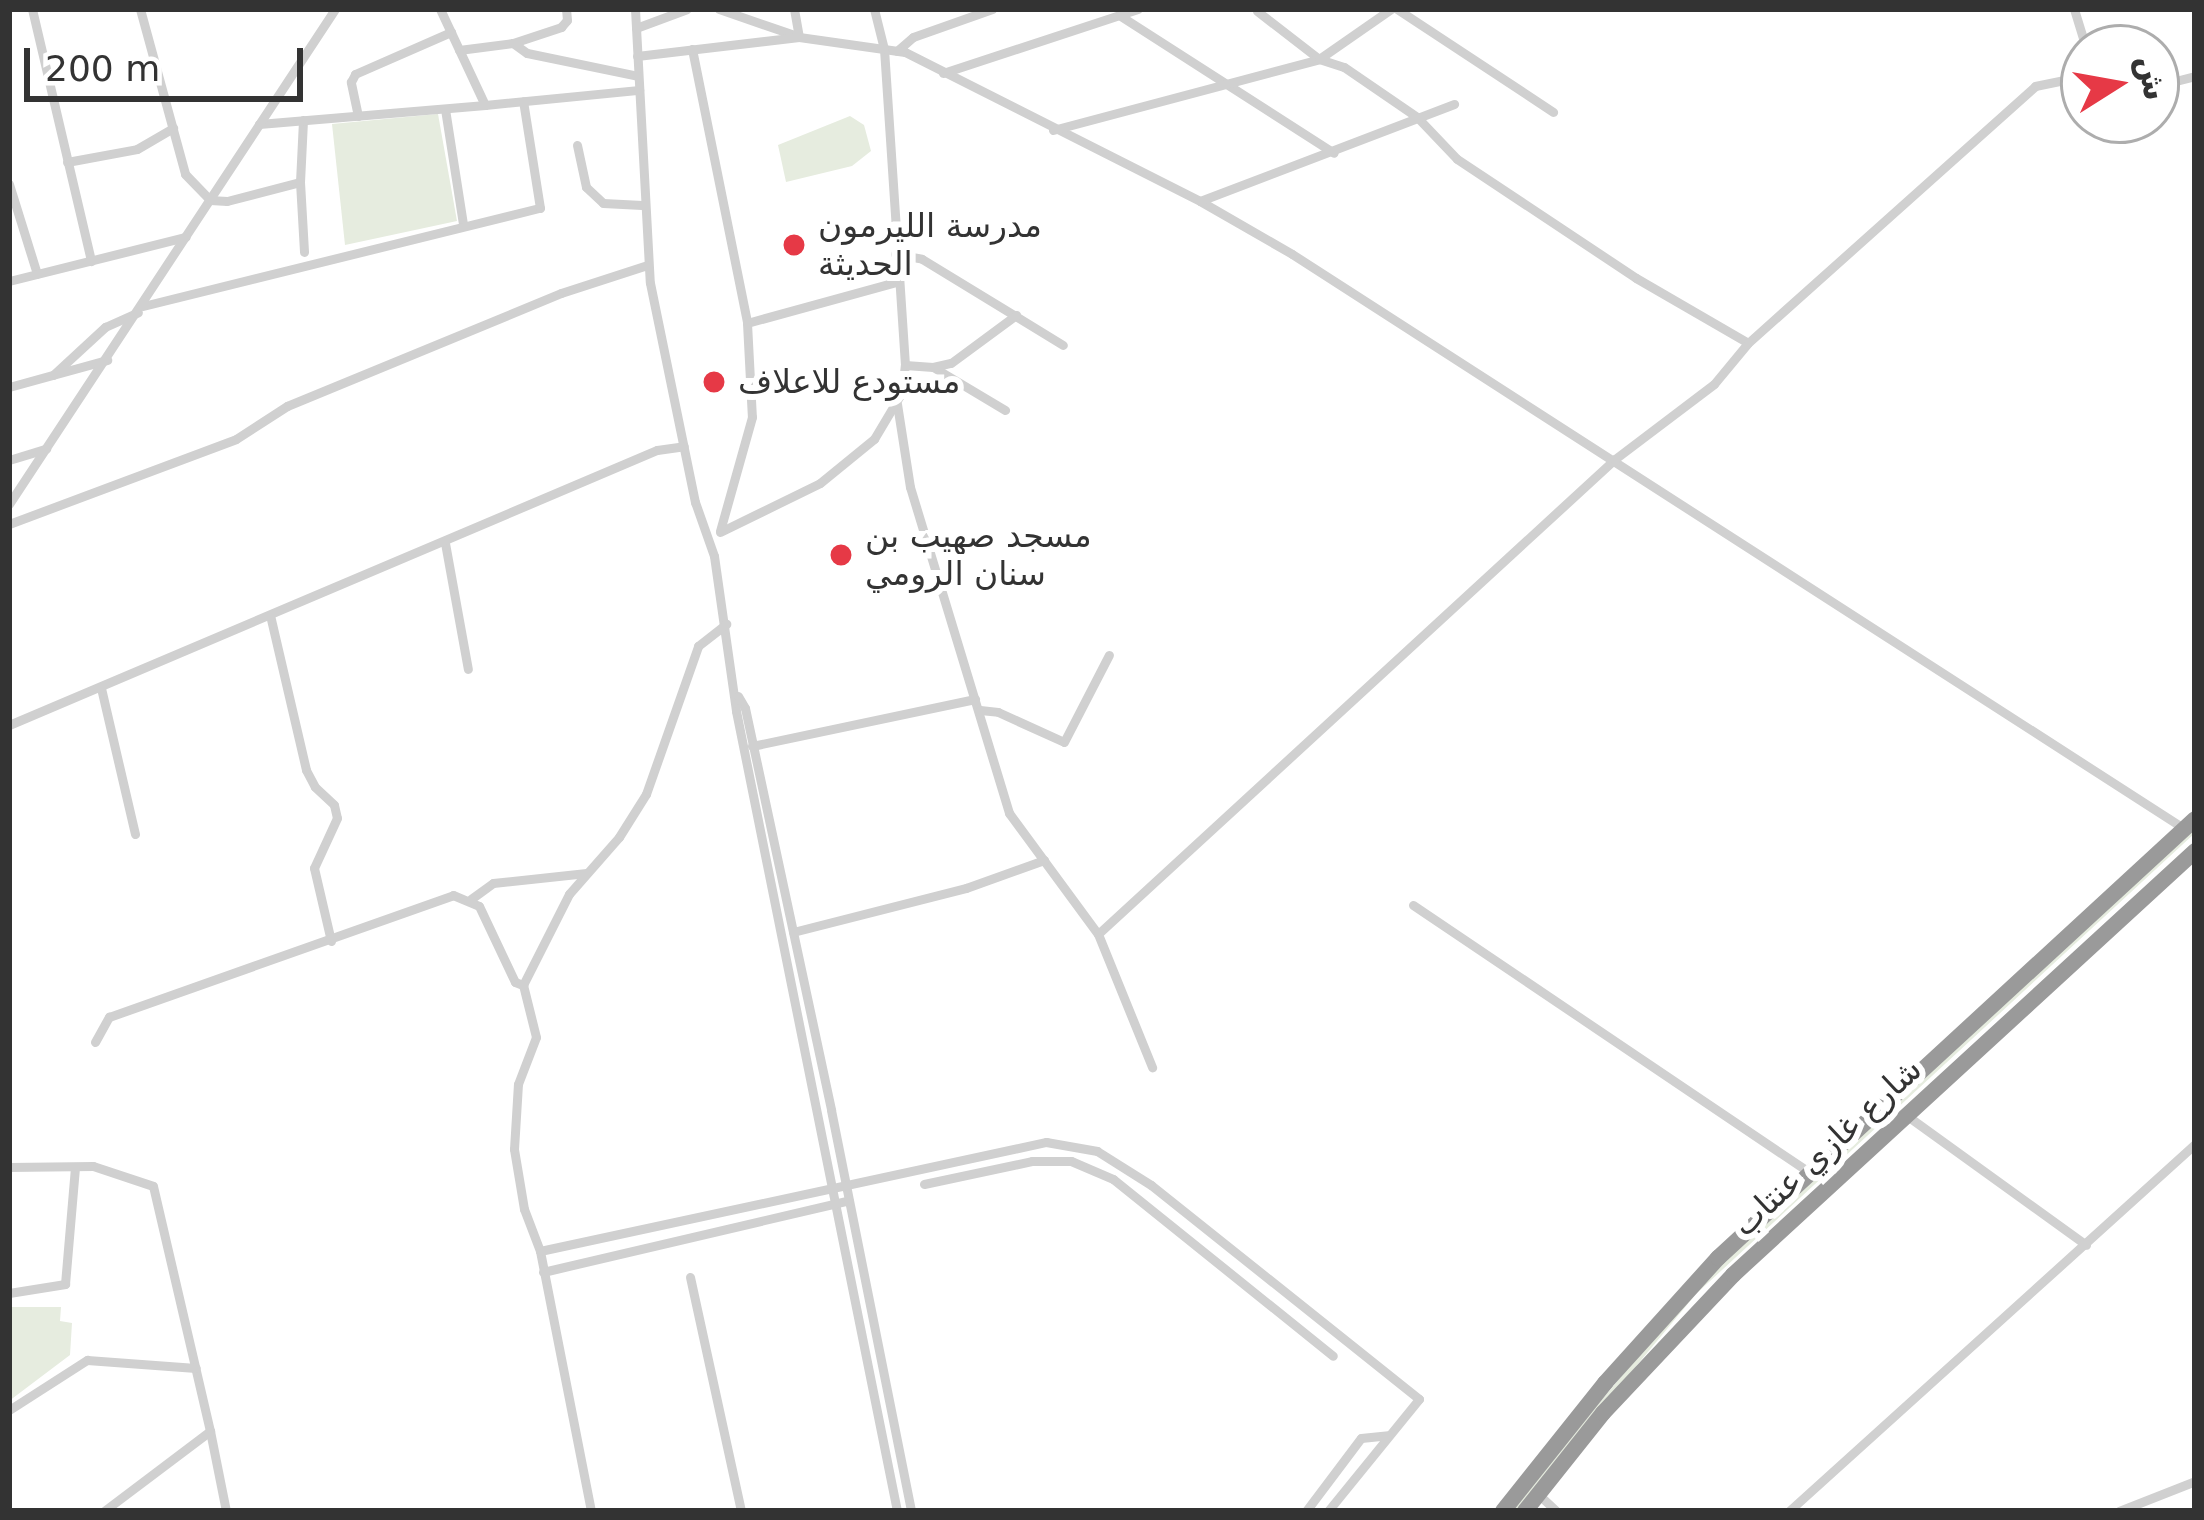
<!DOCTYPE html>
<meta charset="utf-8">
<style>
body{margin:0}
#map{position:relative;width:2204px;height:1520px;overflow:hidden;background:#fff;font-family:"DejaVu Sans",Vazirmatn,sans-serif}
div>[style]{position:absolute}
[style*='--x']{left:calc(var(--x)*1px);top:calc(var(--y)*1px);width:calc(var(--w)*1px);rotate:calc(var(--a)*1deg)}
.green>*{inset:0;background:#e6ecdf}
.street>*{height:9px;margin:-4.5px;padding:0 4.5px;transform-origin:4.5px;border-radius:4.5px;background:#d0d0d0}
.highway>*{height:16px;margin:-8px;padding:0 8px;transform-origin:8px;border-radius:8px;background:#9a9a9a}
.dots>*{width:33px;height:33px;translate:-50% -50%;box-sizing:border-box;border:6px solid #fff;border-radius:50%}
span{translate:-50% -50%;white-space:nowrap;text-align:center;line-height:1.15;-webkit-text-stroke:12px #fff;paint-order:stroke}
.poi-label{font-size:33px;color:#333}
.left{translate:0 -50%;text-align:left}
.street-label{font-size:33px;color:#333}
.frame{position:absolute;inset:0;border:12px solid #333;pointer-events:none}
.north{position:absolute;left:2060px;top:24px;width:120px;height:120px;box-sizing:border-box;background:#fff;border:3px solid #adadad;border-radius:50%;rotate:79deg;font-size:33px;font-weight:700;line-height:48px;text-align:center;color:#333}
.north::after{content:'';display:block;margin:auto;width:42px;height:54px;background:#e63946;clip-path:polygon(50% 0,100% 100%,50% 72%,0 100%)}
.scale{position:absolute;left:24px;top:48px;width:279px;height:54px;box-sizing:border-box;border:6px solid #333;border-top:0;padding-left:15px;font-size:36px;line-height:42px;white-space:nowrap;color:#333;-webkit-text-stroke:9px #fff;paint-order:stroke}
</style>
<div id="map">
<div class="green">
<div style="clip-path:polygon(438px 114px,457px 221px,345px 245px,332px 124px)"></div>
<div style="clip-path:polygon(850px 116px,864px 125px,871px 151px,852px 166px,786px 182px,778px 145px)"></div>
<div style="clip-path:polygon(2195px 827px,2195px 833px,1696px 1294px,1516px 1511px,1509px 1511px,1696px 1287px)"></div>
<div style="clip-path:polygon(9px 1307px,61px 1307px,60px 1321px,72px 1323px,70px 1355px,9px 1401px)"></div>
</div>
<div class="street">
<div style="--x:32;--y:9;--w:259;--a:76.8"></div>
<div style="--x:140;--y:9;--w:171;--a:74.7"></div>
<div style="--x:185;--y:174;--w:36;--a:46"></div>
<div style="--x:210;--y:200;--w:17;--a:3"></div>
<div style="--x:227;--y:201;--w:75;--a:-14.6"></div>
<div style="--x:300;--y:182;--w:62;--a:-87.2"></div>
<div style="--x:440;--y:9;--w:106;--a:64.9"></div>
<div style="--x:485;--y:105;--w:155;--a:-5.6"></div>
<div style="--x:635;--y:9;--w:274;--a:86.9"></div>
<div style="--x:650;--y:283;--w:224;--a:78.4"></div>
<div style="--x:695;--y:502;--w:57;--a:70.6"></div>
<div style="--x:714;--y:556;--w:157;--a:81.9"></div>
<div style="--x:736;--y:711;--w:816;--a:78.62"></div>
<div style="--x:719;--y:9;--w:79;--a:19.1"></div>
<div style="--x:794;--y:9;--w:28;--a:80"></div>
<div style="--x:1397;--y:9;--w:187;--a:33.4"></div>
<div style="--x:2074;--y:9;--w:41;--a:72.9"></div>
<div style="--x:1257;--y:11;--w:78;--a:37.7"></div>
<div style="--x:1319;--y:59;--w:26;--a:18"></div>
<div style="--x:1344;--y:67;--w:88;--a:34.4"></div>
<div style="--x:1417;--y:117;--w:58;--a:46.4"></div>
<div style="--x:1457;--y:159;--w:215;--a:33.6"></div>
<div style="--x:1636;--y:278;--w:129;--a:30.1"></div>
<div style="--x:1119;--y:15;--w:255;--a:32.7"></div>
<div style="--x:636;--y:28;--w:54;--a:-20.4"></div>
<div style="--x:513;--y:43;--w:51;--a:-18.4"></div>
<div style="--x:561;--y:27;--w:9;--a:-49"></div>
<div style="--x:567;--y:20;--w:11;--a:-95"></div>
<div style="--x:692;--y:49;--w:279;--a:78.6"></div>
<div style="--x:747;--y:323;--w:94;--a:87"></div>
<div style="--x:752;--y:417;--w:118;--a:105.7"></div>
<div style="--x:459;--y:50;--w:54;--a:-7.4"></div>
<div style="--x:513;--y:43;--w:17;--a:36"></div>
<div style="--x:527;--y:53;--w:113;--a:11.7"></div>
<div style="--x:897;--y:51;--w:21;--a:-41"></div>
<div style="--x:913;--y:37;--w:84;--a:-19.5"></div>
<div style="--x:637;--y:56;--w:163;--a:-6.7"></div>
<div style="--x:799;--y:37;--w:107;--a:8.1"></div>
<div style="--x:905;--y:52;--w:330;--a:26.8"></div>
<div style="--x:1200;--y:201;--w:106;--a:29.9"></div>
<div style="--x:1292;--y:254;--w:1062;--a:32.78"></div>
<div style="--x:943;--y:73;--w:205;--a:-18.2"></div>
<div style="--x:2156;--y:86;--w:40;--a:-14.4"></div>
<div style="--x:445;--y:109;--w:116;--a:81.1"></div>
<div style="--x:358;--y:116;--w:35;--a:-102"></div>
<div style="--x:351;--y:82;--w:9;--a:-63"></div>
<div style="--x:355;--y:74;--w:105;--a:-23.6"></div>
<div style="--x:259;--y:124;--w:227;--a:-4.8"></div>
<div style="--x:1053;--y:130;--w:275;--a:-14.9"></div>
<div style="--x:1319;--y:59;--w:88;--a:-34.8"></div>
<div style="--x:577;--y:145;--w:43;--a:77.9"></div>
<div style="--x:586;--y:187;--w:23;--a:43"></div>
<div style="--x:603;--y:203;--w:39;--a:3"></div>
<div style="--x:67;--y:162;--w:71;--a:-10.5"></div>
<div style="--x:137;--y:149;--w:42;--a:-30.3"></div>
<div style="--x:300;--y:182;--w:70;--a:86.7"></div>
<div style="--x:9;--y:184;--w:94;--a:72.7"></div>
<div style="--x:1200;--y:201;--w:272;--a:-20.9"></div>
<div style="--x:895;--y:254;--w:27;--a:10"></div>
<div style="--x:922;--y:259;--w:165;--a:31.4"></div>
<div style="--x:9;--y:281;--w:182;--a:-14"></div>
<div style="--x:143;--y:306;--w:409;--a:-13.9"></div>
<div style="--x:540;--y:208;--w:108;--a:-99"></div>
<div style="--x:747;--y:323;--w:155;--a:-15.4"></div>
<div style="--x:905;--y:365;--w:28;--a:4"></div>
<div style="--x:933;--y:367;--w:84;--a:30.8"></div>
<div style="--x:933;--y:367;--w:18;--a:-13"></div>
<div style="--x:951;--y:363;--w:81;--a:-36.4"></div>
<div style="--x:53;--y:375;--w:71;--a:-42.7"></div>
<div style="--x:105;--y:327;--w:36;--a:-24"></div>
<div style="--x:9;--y:387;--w:102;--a:-15.4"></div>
<div style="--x:897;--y:404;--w:84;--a:81.1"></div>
<div style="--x:910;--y:487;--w:341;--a:73.1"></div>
<div style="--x:1009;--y:813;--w:150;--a:53.7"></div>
<div style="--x:1098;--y:934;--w:144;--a:67.9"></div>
<div style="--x:9;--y:460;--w:39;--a:-17"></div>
<div style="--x:9;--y:504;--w:593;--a:-56.63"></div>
<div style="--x:9;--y:524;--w:242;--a:-20.5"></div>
<div style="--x:236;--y:439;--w:61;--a:-32.9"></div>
<div style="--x:287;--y:406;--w:296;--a:-22.4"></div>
<div style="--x:561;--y:293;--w:90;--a:-18"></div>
<div style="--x:720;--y:532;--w:111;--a:-26.1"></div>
<div style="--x:820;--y:483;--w:70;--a:-39.2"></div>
<div style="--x:874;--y:439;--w:55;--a:-59.2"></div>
<div style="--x:902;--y:392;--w:27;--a:-84"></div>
<div style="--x:905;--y:365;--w:317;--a:-93.8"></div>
<div style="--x:884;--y:49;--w:41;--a:-104"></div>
<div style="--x:445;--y:543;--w:128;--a:79.7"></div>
<div style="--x:270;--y:615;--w:159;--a:76.9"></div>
<div style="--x:306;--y:770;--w:19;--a:62"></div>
<div style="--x:315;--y:787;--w:26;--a:43"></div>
<div style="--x:334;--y:805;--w:13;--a:77"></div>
<div style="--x:337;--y:818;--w:55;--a:114.7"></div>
<div style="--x:314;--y:868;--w:75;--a:76.9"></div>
<div style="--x:101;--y:688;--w:150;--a:76.9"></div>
<div style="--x:738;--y:696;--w:14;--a:60"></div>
<div style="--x:745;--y:708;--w:411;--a:77.9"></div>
<div style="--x:831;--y:1110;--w:409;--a:78.7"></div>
<div style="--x:980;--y:710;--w:18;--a:6"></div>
<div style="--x:998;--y:712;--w:72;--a:24.4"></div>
<div style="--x:1064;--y:742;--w:98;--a:-62.7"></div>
<div style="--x:9;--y:725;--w:704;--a:-23"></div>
<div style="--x:657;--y:450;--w:27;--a:-8"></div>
<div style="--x:752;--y:746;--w:228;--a:-11.9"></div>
<div style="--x:471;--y:899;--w:27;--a:-36"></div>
<div style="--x:493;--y:883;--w:94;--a:-6.1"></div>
<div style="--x:1413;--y:905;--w:479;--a:34"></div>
<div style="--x:793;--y:932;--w:179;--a:-14.3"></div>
<div style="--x:966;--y:888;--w:83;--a:-19.7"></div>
<div style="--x:1098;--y:934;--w:702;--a:-42.58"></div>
<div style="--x:1615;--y:459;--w:124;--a:-37.1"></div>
<div style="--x:1714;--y:384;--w:53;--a:-50.3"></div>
<div style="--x:1748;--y:343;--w:385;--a:-41.8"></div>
<div style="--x:2035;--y:86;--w:50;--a:-11.5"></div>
<div style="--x:95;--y:1042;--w:29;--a:-61"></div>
<div style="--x:109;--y:1017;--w:365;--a:-19.5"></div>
<div style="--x:453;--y:895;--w:28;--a:23"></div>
<div style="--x:479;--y:906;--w:84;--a:64.7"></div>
<div style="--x:515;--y:982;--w:9;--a:21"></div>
<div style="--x:1906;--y:1115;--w:222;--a:35.8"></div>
<div style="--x:9;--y:1167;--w:84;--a:-0.7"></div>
<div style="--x:93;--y:1166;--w:63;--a:18.4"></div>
<div style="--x:153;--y:1186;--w:252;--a:76.9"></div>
<div style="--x:924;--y:1184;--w:110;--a:-12"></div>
<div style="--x:1032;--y:1161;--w:39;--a:0"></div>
<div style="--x:1071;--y:1161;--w:46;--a:23.2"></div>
<div style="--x:1113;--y:1179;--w:282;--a:38.8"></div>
<div style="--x:540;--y:1251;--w:518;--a:-12.16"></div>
<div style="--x:1046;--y:1142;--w:52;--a:10"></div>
<div style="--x:1097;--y:1151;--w:64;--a:32.2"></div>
<div style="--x:1151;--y:1185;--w:343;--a:38.6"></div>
<div style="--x:1419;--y:1399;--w:144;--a:129.1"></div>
<div style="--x:543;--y:1272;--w:314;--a:-13.2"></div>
<div style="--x:690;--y:1277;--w:239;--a:77.7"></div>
<div style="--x:9;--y:1293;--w:57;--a:-9.1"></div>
<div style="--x:65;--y:1284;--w:117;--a:-85.1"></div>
<div style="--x:9;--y:1410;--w:93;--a:-32.7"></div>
<div style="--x:87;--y:1360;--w:109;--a:4.2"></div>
<div style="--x:1538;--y:1494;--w:25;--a:43"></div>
<div style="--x:104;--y:1511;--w:133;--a:-37"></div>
<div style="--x:210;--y:1431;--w:82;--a:78.7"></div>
<div style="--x:591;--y:1511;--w:265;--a:-101.1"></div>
<div style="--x:540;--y:1251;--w:45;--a:-110.9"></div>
<div style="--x:524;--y:1209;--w:61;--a:-99.5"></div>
<div style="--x:514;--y:1149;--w:65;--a:-86.5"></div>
<div style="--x:518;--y:1084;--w:50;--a:-69"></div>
<div style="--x:536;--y:1037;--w:54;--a:-104"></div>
<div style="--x:523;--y:985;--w:102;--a:-63.2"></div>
<div style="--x:569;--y:894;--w:76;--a:-48.7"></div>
<div style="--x:619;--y:837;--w:51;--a:-57.9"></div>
<div style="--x:646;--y:794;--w:157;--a:-70.6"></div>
<div style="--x:698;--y:646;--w:36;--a:-38"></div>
<div style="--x:1306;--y:1511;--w:91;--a:-53"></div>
<div style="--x:1361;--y:1438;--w:27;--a:-6"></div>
<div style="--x:1789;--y:1511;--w:547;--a:-42.11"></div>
<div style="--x:2119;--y:1511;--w:82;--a:-21.5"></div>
</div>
<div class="highway">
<div style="--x:1503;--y:1511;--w:164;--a:-51.4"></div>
<div style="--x:1605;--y:1383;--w:169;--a:-47.9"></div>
<div style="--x:1718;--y:1258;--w:648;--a:-42.62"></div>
<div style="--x:1525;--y:1511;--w:125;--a:-51.5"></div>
<div style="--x:1603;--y:1413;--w:190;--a:-46.7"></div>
<div style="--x:1733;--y:1275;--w:627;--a:-42.54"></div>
</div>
<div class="dots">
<div style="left:794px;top:245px;background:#e63946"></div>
<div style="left:714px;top:382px;background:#e63946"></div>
<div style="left:841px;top:555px;background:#e63946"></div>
</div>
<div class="poi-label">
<span class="left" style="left:818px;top:245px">مدرسة الليرمون<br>الحديثة</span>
<span class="left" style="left:738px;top:382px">مستودع للاعلاف</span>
<span class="left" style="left:865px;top:555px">مسجد صهيب بن<br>سنان الرومي</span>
</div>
<div class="street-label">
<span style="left:1827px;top:1147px;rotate:-43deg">شارع غازي عنتاب</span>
</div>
<div class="frame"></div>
<div class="north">ش</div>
<div class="scale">200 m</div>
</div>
